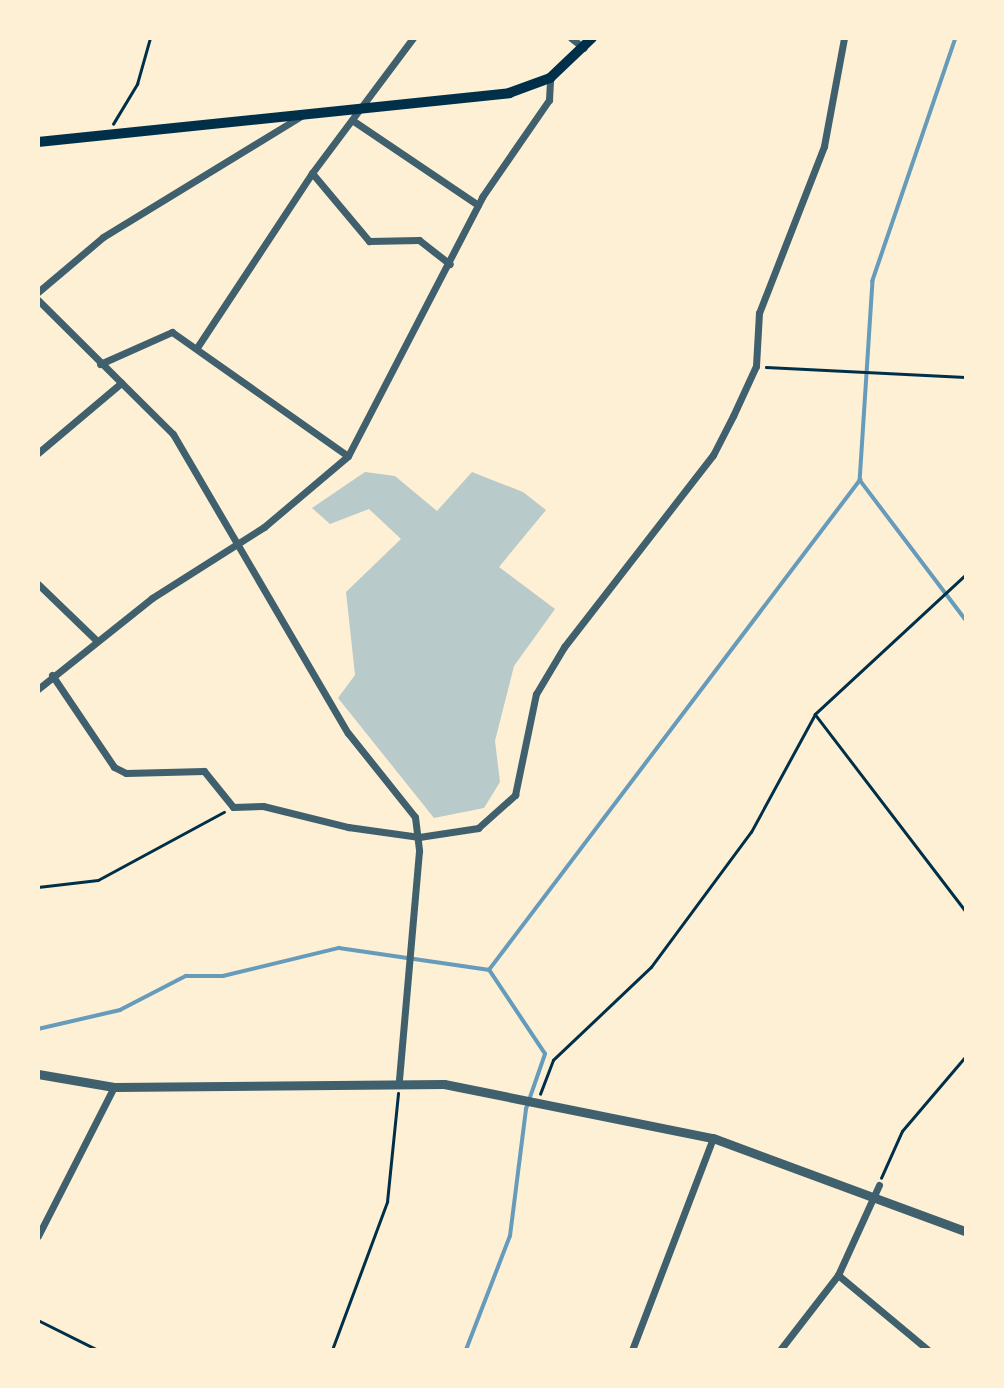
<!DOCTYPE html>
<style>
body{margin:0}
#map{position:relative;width:1004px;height:1388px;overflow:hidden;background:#fdf0d5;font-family:Ubuntu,sans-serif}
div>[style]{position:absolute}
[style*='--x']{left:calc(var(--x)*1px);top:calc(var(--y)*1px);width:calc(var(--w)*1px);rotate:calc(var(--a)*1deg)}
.green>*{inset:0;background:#b9caca}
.stream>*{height:3.5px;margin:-1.75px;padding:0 1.75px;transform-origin:1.75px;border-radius:1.75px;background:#669bbc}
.path>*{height:2.5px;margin:-1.25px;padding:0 1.25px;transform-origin:1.25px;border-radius:1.25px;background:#003049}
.minor>*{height:7px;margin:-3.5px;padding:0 3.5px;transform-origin:3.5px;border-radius:3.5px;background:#3f606c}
.tertiary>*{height:9px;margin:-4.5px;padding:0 4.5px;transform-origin:4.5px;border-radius:4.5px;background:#3f606c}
.secondary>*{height:10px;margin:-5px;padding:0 5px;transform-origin:5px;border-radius:5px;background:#003049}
span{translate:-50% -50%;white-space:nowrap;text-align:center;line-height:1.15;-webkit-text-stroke:7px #fdf0d5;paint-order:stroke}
.frame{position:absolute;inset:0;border:40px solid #fdf0d5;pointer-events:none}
</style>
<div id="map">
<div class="green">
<div style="clip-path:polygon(365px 472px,395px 476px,437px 511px,472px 472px,523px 492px,546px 510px,499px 567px,555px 609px,514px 666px,495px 741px,500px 782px,484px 808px,434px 818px,338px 698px,355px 675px,346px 592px,401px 539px,369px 509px,330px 524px,312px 508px)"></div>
</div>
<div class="stream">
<div style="--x:956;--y:38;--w:257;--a:108.9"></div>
<div style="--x:873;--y:281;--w:199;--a:93.7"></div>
<div style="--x:860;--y:480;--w:174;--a:52.9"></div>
<div style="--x:38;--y:1029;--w:84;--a:-13"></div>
<div style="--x:120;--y:1010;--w:74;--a:-27.3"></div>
<div style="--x:186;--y:976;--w:37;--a:0"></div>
<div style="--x:223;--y:976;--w:119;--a:-13.6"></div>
<div style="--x:339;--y:948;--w:152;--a:8.3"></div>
<div style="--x:489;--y:970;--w:615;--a:-52.87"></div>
<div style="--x:466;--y:1350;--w:122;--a:-68.9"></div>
<div style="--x:510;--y:1236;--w:128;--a:-82.8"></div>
<div style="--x:526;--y:1109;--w:58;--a:-70.9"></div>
<div style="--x:545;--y:1054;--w:101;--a:-123.7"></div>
</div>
<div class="path">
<div style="--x:113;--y:124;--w:47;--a:-59"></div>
<div style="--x:137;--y:84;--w:48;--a:-74.2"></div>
<div style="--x:766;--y:367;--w:199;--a:2.9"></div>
<div style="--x:815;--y:714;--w:247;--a:52.6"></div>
<div style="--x:38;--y:887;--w:60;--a:-6.7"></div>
<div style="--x:98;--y:880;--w:143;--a:-28.4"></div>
<div style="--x:540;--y:1094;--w:36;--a:-69"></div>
<div style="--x:553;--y:1060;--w:135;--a:-43.5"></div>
<div style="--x:651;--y:967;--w:168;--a:-53.5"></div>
<div style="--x:751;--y:832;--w:134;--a:-61.5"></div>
<div style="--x:815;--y:714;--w:205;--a:-42.8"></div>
<div style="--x:881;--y:1178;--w:51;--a:-65.9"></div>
<div style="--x:902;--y:1131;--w:97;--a:-49.6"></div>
<div style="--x:38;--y:1320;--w:67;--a:26.6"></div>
<div style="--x:332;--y:1350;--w:158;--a:-69.6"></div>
<div style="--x:387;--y:1202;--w:109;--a:-84.2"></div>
</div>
<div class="minor">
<div style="--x:571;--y:38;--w:16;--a:38"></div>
<div style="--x:352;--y:120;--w:152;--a:34"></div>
<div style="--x:312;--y:173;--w:89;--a:50"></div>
<div style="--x:369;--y:241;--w:50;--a:-1.1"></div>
<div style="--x:419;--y:240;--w:39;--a:38"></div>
<div style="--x:38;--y:292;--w:85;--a:-40.2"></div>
<div style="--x:103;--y:237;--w:232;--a:-31.4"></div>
<div style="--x:38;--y:300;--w:190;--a:44.8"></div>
<div style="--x:173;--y:434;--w:346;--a:59.7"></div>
<div style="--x:348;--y:733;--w:107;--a:51.4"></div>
<div style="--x:415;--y:817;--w:34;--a:83"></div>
<div style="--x:419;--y:851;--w:230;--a:95"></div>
<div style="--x:198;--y:346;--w:207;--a:-56.6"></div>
<div style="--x:312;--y:173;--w:169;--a:-53.2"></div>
<div style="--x:100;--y:364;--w:79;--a:-24"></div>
<div style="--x:172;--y:332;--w:215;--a:35.2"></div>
<div style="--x:38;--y:453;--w:109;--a:-40.1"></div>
<div style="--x:38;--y:584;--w:79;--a:44"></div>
<div style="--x:52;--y:675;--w:111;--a:56"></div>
<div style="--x:114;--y:767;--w:13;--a:27"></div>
<div style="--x:126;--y:773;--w:78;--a:-1.5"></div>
<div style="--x:204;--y:771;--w:46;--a:51.1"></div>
<div style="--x:233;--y:807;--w:30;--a:-2"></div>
<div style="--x:263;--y:806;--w:88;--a:13.9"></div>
<div style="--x:348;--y:827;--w:72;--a:8"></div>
<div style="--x:419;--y:837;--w:60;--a:-8.7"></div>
<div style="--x:478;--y:828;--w:50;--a:-41.7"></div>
<div style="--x:515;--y:795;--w:103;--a:-78.3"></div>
<div style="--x:536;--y:694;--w:55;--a:-59.2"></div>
<div style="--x:564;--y:647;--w:243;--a:-52.2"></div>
<div style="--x:713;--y:455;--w:44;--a:-62.9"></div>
<div style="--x:733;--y:416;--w:55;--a:-65.3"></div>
<div style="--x:756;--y:366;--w:53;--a:-86.8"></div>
<div style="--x:759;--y:313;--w:179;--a:-68.7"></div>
<div style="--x:824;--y:146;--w:110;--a:-79.5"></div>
<div style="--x:38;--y:689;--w:146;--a:-38.6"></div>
<div style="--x:152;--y:598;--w:133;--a:-32.4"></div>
<div style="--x:264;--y:527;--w:110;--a:-40.2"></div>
<div style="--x:348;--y:456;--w:292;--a:-62.6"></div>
<div style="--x:482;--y:197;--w:118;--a:-55.4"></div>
<div style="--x:549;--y:100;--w:22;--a:-87"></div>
<div style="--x:38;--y:1236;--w:167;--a:-63"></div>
<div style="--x:838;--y:1275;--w:117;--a:39.8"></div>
<div style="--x:632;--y:1350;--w:227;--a:-69.1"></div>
<div style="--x:780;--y:1350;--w:95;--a:-52.3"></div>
<div style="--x:838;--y:1275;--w:99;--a:-65.5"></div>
</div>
<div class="tertiary">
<div style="--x:38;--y:1074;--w:77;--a:9.7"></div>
<div style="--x:114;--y:1087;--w:330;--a:-0.5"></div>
<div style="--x:444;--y:1084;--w:274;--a:11.4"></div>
<div style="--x:713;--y:1138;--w:269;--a:20.3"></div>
</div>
<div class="secondary">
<div style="--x:38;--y:142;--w:474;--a:-5.9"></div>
<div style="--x:509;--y:93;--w:44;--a:-20.1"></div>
<div style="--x:550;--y:78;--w:58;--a:-43.6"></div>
</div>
<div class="frame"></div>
</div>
